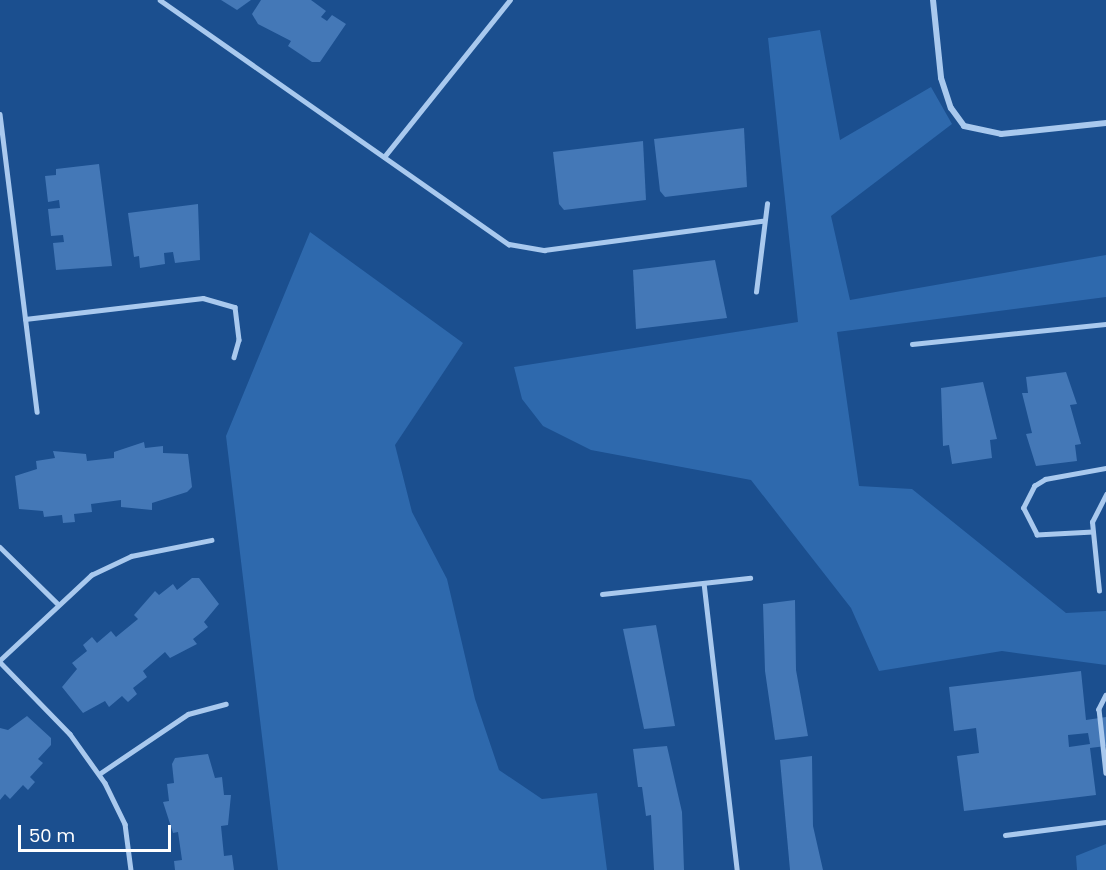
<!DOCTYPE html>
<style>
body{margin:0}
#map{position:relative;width:1106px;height:870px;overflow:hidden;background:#1b4f8f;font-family:Poppins,sans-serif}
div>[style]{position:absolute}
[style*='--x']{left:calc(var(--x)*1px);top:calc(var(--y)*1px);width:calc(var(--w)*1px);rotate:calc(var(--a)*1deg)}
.green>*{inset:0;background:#2e69ad}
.building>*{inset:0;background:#4478b7}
.service>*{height:4.5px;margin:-2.25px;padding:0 2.25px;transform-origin:2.25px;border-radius:2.25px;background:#a9c9ee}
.minor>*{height:6px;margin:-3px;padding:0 3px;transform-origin:3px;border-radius:3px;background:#a9c9ee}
span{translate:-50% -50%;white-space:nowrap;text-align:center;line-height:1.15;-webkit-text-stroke:4.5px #1b4f8f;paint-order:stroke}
.scale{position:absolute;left:18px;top:825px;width:153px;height:27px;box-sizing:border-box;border:3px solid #fff;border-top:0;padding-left:8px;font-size:18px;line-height:21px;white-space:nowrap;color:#fff;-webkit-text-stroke:4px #1b4f8f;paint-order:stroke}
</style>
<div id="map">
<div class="green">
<div style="clip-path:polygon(820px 30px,840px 140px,931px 87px,952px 124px,831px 216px,850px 300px,1106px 255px,1106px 297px,837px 332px,859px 486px,912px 489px,1066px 613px,1106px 611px,1106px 665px,1002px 651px,879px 671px,851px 608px,751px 480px,591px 450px,543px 426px,522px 399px,514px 367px,798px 322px,768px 38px)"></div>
<div style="clip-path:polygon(310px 232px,463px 343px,395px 445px,412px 512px,447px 579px,475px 699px,499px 770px,542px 799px,597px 793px,607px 870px,278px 870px,226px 436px)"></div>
<div style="clip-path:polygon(1106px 844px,1106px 870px,1077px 870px,1076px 856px)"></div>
</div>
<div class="building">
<div style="clip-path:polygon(221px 0,251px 0,237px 10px)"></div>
<div style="clip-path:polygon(261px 0,311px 0,326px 11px,321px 17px,327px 21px,332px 15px,346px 24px,320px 62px,312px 62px,288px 46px,291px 41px,258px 24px,252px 14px)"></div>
<div style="clip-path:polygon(744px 128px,747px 187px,665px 197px,660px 191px,654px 139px)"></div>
<div style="clip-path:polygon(643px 141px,646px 200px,564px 210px,559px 204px,553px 152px)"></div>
<div style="clip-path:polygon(99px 164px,112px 266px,56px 270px,53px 243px,64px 242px,63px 235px,51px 236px,48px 209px,60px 208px,59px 200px,48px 202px,45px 176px,56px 175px,56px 169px)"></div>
<div style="clip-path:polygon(198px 204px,200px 260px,175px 263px,173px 252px,164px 253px,165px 264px,140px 268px,139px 256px,134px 257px,128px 213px)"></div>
<div style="clip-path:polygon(715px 260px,727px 318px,636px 329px,633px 270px)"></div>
<div style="clip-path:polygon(1066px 372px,1077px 404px,1070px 405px,1081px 444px,1075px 445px,1077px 461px,1036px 466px,1026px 434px,1032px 433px,1022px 393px,1028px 393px,1026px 377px)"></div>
<div style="clip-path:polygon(983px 382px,997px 439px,990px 440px,992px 458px,952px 464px,949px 445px,943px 446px,941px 388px)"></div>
<div style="clip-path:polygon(144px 442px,145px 448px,163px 446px,163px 453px,188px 454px,192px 487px,187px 492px,152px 503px,152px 510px,121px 507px,121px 500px,91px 504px,92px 512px,74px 514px,75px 522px,63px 523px,62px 515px,44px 517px,43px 511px,19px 509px,15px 476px,37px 469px,36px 461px,55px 458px,53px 451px,86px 454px,87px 461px,114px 458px,114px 452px)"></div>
<div style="clip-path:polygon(192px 578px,199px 578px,219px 604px,204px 622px,208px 627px,193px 639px,197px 644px,170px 658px,165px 652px,143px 671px,147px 677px,133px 688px,137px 694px,128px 702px,122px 696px,109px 707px,105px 701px,83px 713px,62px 687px,77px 669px,72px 663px,87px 651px,83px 645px,92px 637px,97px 643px,111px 631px,116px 637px,138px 619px,134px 615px,155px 591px,159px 595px,173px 584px,177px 590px)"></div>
<div style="clip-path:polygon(795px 600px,796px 670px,808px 736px,775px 740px,765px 671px,763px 604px)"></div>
<div style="clip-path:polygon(656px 625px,675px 726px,644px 729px,623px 629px)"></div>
<div style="clip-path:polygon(evenodd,1081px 671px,1086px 720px,1106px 717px,1106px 746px,1090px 748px,1096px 795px,964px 811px,957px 756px,979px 753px,976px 728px,954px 731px,949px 687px,1081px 671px,1088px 733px,1090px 744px,1069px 747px,1068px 735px,1088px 733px)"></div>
<div style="clip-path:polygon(27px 716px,51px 738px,51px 745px,38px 759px,43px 763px,30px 777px,35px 782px,28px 790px,23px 785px,10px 799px,5px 794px,0 800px,0 728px,8px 730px)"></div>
<div style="clip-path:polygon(667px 746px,682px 812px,684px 870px,654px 870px,651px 815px,646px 816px,642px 787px,638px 787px,633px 749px)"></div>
<div style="clip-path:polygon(208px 754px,215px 778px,222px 777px,224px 795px,231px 795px,228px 825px,221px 826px,224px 856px,232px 855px,234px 870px,175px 870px,174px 861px,182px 860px,178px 832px,173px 833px,163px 802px,169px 801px,167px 784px,174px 783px,172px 764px,175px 758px)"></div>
<div style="clip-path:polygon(812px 756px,813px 826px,823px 870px,790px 870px,780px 760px)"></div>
</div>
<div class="service">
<div style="--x:160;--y:0;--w:426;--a:35"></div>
<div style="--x:509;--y:244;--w:36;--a:10"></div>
<div style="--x:544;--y:250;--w:220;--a:-7.6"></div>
<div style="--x:0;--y:114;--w:300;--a:82.9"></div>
<div style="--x:384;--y:157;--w:201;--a:-51.3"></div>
<div style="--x:756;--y:292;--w:89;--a:-82.9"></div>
<div style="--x:25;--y:319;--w:179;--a:-6.7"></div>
<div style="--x:203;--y:298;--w:33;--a:16"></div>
<div style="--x:235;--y:307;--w:33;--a:83"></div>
<div style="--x:239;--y:340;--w:18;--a:106"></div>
<div style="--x:912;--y:344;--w:195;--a:-5.9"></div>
<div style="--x:1093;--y:532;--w:56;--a:176.9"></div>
<div style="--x:1037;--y:535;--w:30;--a:-117"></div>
<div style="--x:1023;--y:508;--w:25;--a:-63"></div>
<div style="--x:1034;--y:486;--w:13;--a:-32"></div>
<div style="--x:1045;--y:479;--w:62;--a:-10.2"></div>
<div style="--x:0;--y:547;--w:80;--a:44.5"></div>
<div style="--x:704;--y:583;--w:289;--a:83.4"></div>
<div style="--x:1099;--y:591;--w:69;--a:-95.8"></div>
<div style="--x:1092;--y:522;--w:31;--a:-63"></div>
<div style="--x:602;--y:594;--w:149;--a:-6.2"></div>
<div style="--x:0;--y:660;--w:125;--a:-43"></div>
<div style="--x:91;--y:575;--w:44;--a:-25.4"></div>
<div style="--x:131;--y:556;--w:82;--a:-11.3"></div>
<div style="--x:0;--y:662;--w:100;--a:45.8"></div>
<div style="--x:70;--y:734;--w:60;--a:54.5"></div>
<div style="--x:105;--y:783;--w:46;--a:64"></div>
<div style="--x:125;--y:824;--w:46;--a:82.6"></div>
<div style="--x:1106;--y:695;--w:16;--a:117"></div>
<div style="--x:1099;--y:709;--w:64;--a:83.8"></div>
<div style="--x:99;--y:774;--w:107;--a:-34"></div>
<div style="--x:188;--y:714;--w:39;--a:-15"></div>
<div style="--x:1005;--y:835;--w:102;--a:-7.3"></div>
</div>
<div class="minor">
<div style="--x:933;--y:0;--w:78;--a:84.1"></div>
<div style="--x:941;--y:78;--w:32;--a:72"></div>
<div style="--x:951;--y:108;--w:22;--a:54"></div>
<div style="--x:964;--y:126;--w:38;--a:12"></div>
<div style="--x:1001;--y:134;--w:106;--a:-6"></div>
</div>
<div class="scale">50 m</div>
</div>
